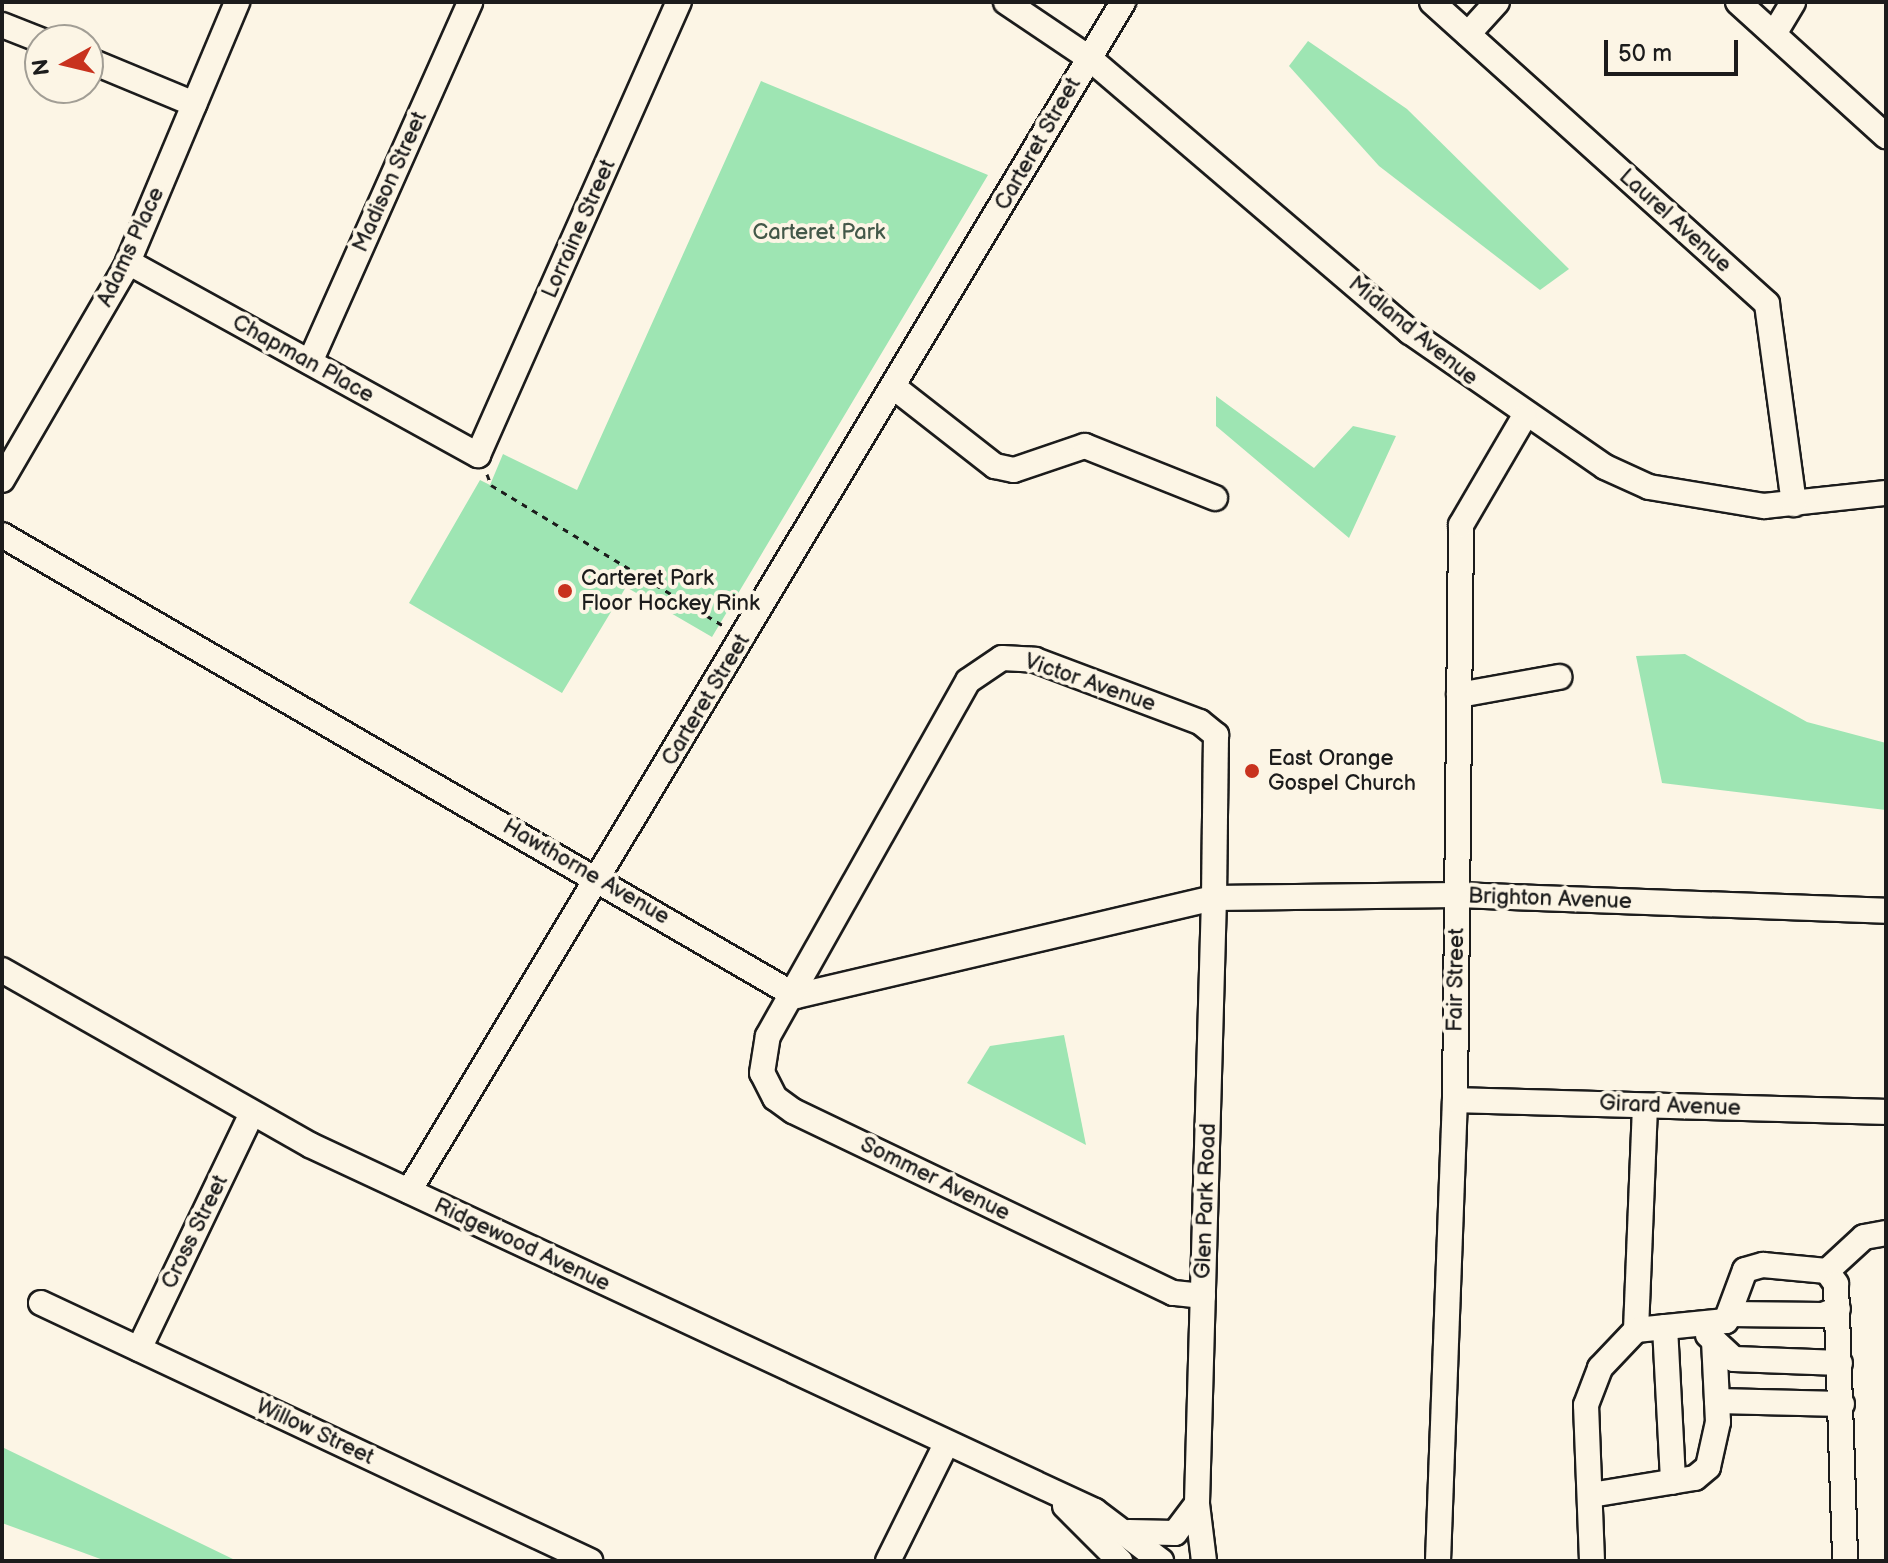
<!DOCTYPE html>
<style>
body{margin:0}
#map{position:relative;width:1888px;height:1563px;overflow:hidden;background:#fcf5e5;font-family:"Balsamiq Sans",sans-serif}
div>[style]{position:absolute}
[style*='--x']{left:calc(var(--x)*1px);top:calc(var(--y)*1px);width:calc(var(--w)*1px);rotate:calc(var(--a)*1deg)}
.green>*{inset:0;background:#9ee5b3}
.path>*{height:3px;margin-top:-1.5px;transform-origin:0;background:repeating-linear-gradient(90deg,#1c1c1c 0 6px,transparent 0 12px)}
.roads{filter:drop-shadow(2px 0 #1c1c1c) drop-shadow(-2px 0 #1c1c1c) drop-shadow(0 2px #1c1c1c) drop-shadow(0 -2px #1c1c1c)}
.minor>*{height:24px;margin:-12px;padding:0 12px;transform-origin:12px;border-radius:12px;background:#fcf5e5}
.dots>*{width:22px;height:22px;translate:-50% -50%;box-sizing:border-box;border:4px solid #fcf5e5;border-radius:50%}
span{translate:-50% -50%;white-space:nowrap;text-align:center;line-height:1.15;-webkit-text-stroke:8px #fcf5e5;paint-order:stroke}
.street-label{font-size:22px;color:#1c1c1c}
.park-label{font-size:22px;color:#435849}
.poi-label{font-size:22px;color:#1c1c1c}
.left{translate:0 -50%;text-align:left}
.frame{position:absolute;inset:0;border:4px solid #1c1c1c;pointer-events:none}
.north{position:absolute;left:24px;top:24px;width:80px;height:80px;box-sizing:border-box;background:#fcf5e5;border:2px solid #a29e95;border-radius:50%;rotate:262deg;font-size:22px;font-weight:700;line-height:32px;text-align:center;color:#1c1c1c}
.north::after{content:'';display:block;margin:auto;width:28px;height:36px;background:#c8321e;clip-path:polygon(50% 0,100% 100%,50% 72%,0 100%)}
.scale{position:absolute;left:1604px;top:40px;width:134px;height:36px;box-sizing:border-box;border:4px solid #1c1c1c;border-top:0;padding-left:10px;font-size:24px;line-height:28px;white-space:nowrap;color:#1c1c1c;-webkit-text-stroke:6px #fcf5e5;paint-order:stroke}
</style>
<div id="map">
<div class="green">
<div style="clip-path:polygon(1308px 41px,1407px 109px,1569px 269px,1540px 290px,1379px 166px,1289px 66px)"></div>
<div style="clip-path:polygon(761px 81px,988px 175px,712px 637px,626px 587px,562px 693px,409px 603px,480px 480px,490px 485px,503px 454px,577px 490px)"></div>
<div style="clip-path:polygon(1216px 396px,1314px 468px,1353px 426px,1396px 436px,1349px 538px,1216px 426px)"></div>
<div style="clip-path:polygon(1685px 654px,1807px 722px,1886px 743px,1886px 810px,1662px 783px,1636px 656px)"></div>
<div style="clip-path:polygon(1064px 1035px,1086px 1145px,967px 1083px,990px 1046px)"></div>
<div style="clip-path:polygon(2px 1447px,237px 1561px,106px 1561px,2px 1523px)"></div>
</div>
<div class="path">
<div style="--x:487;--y:474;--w:12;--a:70"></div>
<div style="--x:491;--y:485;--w:272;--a:31.2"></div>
</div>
<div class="roads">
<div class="minor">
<div style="--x:1006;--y:2;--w:100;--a:34"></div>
<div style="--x:1089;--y:58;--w:422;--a:40.5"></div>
<div style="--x:1410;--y:332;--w:237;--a:34.7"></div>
<div style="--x:1605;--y:467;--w:48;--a:24.4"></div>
<div style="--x:1649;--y:487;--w:117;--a:9.4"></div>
<div style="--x:1764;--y:506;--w:123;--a:-6.1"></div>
<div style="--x:1432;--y:2;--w:451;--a:42"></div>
<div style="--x:1767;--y:304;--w:202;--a:82.3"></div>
<div style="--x:1738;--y:2;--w:200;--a:42.2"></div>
<div style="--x:2;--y:25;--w:41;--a:21.5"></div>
<div style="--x:1468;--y:34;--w:43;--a:-47.8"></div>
<div style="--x:1774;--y:34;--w:37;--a:-59"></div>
<div style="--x:88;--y:60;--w:115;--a:22.5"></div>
<div style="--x:128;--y:262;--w:400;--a:28.9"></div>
<div style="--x:478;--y:455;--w:496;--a:-66.1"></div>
<div style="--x:310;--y:362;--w:394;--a:-66"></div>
<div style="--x:895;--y:388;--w:127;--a:38"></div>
<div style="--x:995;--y:466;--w:19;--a:12"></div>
<div style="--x:1014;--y:470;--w:75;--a:-18.7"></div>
<div style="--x:1085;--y:446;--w:140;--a:21.8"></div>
<div style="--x:2;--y:480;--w:244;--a:-59.8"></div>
<div style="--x:125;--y:269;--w:290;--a:-67.2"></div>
<div style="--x:2;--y:535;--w:918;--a:30.14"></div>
<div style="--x:796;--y:996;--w:429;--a:-13.2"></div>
<div style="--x:1214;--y:898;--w:243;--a:-0.7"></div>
<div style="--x:1457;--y:895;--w:429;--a:2.1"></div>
<div style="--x:1459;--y:695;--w:102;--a:-10.2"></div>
<div style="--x:2;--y:970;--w:354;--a:29.6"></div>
<div style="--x:310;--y:1145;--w:866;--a:25"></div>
<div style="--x:1095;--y:1511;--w:83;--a:37.1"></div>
<div style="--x:1455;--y:1100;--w:431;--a:1.6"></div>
<div style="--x:409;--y:1191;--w:1387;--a:-59.01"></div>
<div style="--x:1827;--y:1271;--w:50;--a:-42.6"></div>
<div style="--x:1864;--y:1237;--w:22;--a:-10"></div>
<div style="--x:1203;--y:1296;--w:30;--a:-174"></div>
<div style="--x:1173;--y:1293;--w:421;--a:-154.4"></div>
<div style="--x:793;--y:1111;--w:22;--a:-144"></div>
<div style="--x:775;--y:1098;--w:28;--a:-117"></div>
<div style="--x:762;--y:1073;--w:37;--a:-81"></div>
<div style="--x:768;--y:1036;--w:407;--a:-60.6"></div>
<div style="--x:968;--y:681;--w:41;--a:-34.1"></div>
<div style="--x:1002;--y:658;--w:33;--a:3"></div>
<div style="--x:1035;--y:660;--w:176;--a:20.6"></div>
<div style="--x:1200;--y:722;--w:21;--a:39"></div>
<div style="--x:1216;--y:735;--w:163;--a:90.7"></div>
<div style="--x:1214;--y:898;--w:606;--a:91.61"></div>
<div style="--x:1197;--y:1504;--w:57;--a:83"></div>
<div style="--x:41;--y:1303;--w:607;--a:25.17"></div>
<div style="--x:1729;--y:1314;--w:94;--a:0.6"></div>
<div style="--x:1823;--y:1315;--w:16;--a:-22"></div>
<div style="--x:1665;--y:1327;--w:155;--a:87"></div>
<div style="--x:1636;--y:1330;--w:224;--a:-87.7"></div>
<div style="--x:1708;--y:1335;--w:35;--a:43"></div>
<div style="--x:1734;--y:1359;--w:106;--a:2.2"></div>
<div style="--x:139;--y:1349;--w:259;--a:-64.4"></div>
<div style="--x:1717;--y:1401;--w:125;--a:1.4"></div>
<div style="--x:1591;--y:1495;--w:105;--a:-9.3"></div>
<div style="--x:1695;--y:1478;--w:17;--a:-40"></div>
<div style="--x:1708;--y:1467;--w:46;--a:-77.5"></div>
<div style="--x:1718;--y:1422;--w:81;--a:-92.8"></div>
<div style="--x:1065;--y:1506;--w:78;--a:45"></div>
<div style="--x:1129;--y:1532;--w:46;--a:1.2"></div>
<div style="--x:1175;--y:1533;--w:36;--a:-53"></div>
<div style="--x:888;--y:1561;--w:128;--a:-63.6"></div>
<div style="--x:1438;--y:1561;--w:461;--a:-87.9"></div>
<div style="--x:1455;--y:1100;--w:575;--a:-89.4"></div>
<div style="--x:1461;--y:525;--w:125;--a:-59.7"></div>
<div style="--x:1592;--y:1561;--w:156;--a:-92.2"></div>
<div style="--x:1586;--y:1405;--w:40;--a:-69"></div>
<div style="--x:1600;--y:1368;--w:52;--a:-46.5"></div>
<div style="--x:1636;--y:1330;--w:90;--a:-5.7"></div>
<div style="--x:1726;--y:1321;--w:54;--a:-69.6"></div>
<div style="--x:1745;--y:1270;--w:19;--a:-16"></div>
<div style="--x:1763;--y:1265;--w:64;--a:5.4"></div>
<div style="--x:1827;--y:1271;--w:16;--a:55"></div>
<div style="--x:1836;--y:1284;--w:277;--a:88.1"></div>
</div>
</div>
<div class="dots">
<div style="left:565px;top:591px;background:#c8321e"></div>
<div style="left:1252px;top:771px;background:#c8321e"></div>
</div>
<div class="street-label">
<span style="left:1038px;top:144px;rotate:-60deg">Carteret Street</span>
<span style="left:390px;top:182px;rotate:-66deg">Madison Street</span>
<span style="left:1675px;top:221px;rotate:42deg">Laurel Avenue</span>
<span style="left:579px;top:229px;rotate:-66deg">Lorraine Street</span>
<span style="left:131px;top:247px;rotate:-65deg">Adams Place</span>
<span style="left:1413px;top:331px;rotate:39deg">Midland Avenue</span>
<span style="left:303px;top:359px;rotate:29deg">Chapman Place</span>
<span style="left:1090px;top:683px;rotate:19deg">Victor Avenue</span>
<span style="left:706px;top:700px;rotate:-59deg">Carteret Street</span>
<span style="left:586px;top:872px;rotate:30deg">Hawthorne Avenue</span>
<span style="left:1550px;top:899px;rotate:2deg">Brighton Avenue</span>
<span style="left:1456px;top:980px;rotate:-89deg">Fair Street</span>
<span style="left:1670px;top:1106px;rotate:2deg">Girard Avenue</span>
<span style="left:935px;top:1179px;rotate:26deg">Sommer Avenue</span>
<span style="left:1206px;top:1201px;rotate:-88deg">Glen Park Road</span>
<span style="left:195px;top:1232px;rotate:-64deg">Cross Street</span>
<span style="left:522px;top:1245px;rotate:25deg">Ridgewood Avenue</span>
<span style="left:315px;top:1432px;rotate:25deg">Willow Street</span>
</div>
<div class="park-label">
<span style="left:819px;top:233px">Carteret Park</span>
</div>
<div class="poi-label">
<span class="left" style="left:581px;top:591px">Carteret Park<br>Floor Hockey Rink</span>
<span class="left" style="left:1268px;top:771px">East Orange<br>Gospel Church</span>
</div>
<div class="frame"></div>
<div class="north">N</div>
<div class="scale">50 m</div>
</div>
